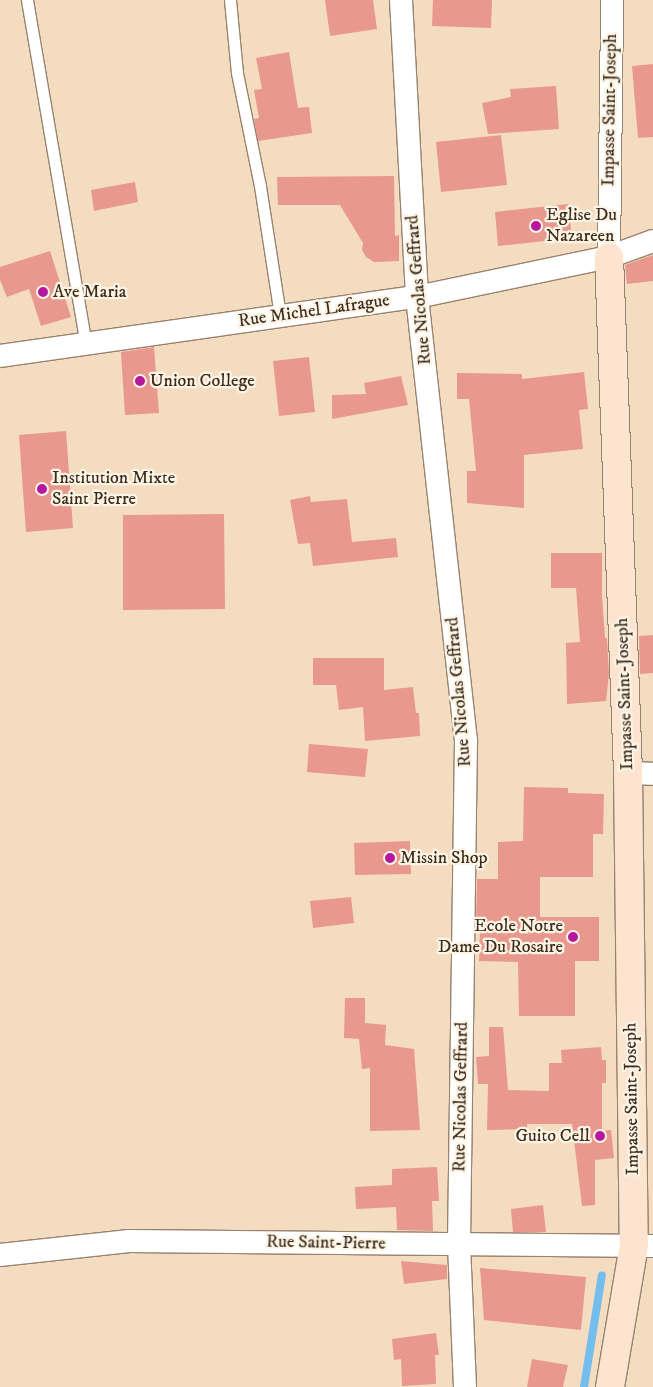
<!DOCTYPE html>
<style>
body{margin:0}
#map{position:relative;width:653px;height:1387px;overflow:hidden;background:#f4dcc0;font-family:"IM FELL DW Pica",serif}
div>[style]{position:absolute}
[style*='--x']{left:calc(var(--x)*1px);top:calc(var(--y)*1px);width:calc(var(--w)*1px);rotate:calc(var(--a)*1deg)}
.stream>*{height:8px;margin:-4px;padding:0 4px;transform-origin:4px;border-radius:4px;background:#73beec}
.building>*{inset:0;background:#e9988d}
.roads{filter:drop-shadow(1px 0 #98836f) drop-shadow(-1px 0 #98836f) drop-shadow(0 1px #98836f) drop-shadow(0 -1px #98836f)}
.lane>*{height:11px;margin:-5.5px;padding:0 5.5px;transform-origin:5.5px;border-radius:5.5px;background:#fff}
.street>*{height:22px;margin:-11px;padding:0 11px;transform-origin:11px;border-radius:11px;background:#fff}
.secondary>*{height:28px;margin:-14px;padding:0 14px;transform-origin:14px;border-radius:14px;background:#fde4d1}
.dots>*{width:14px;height:14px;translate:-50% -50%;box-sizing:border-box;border:2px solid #fcf5e5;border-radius:50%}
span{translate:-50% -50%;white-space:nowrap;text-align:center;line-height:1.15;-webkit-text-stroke:4.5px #fcf5e5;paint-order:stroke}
.street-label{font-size:18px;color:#3b2a1e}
.poi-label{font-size:18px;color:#3b2a1e}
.left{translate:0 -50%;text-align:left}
.right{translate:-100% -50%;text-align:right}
</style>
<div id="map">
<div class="stream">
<div style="--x:584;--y:1387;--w:113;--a:-80.9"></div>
</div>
<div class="building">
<div style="clip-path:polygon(325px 0,373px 0,377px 29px,330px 36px)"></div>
<div style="clip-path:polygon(433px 0,492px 0,491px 28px,432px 26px)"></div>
<div style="clip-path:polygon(289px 52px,298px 108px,309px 107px,312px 133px,258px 141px,254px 119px,259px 118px,254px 90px,262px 89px,256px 58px)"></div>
<div style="clip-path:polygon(653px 64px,653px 137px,638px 138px,632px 66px)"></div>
<div style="clip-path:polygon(556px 86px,559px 129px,488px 134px,482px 103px,511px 97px,510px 89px)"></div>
<div style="clip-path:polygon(501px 135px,507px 185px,441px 192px,436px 142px)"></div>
<div style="clip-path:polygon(394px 176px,395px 236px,399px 235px,399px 261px,374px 262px,366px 257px,362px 250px,363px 243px,340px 205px,278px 205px,277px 177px)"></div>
<div style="clip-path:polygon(135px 182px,138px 202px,94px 211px,91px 190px)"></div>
<div style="clip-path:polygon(568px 204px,572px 238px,498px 246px,495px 212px)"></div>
<div style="clip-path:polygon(50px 251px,71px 317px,41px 326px,29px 289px,7px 297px,0 280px,0 267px)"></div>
<div style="clip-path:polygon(653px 255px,653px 281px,627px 284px,625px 265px)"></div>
<div style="clip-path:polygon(154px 347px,159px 413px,125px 415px,121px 352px)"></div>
<div style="clip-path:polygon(309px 357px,315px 412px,279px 416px,273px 361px)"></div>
<div style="clip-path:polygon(584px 372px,588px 409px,579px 410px,583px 449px,524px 455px,524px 508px,467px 503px,467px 471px,476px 471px,469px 399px,457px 399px,457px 373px,522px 374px,522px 379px)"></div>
<div style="clip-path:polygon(401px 376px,408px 405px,332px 419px,332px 395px,366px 394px,364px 383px)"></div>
<div style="clip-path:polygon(66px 431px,73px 528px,26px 532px,19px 435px)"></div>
<div style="clip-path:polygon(310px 496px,311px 502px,347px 499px,352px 542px,396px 538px,398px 557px,313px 566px,310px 543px,298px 544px,290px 500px)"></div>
<div style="clip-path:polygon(224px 514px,225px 609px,123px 610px,123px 515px)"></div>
<div style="clip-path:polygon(551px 553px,602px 553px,602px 595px,605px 638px,607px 638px,609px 674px,606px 701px,567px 704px,566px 643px,580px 642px,576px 588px,551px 588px)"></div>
<div style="clip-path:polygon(653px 635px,653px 673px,640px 674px,639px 636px)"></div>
<div style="clip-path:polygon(313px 658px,384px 658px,384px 690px,413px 687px,416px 713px,419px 713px,420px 736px,365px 741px,363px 707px,339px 710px,336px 685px,313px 685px)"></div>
<div style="clip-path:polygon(309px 744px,368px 749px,365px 777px,307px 772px)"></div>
<div style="clip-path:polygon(524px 787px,568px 788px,568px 793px,604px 794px,603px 834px,593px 834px,593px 877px,540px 877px,540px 917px,599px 917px,599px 961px,575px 961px,575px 1016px,519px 1016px,518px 962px,479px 961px,480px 929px,476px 929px,477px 879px,498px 879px,498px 842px,523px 841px)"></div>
<div style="clip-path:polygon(410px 841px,411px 874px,355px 875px,354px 843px)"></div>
<div style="clip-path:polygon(351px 897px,354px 923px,313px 928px,310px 901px)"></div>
<div style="clip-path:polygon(345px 998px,365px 998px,365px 1023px,386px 1025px,385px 1045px,414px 1049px,420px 1130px,370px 1131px,370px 1068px,362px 1069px,359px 1039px,344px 1038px)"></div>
<div style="clip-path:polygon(489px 1027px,503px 1027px,508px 1090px,549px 1091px,549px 1063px,562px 1063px,561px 1050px,601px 1047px,602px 1060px,606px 1060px,606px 1083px,602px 1083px,602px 1131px,611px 1130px,614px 1158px,595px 1160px,595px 1205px,582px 1206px,572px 1124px,527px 1124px,527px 1129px,487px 1130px,488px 1084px,478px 1084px,476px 1057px,489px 1056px)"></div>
<div style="clip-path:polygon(437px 1167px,439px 1201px,432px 1201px,433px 1231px,397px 1230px,396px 1207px,356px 1209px,355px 1187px,392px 1185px,392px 1169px)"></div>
<div style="clip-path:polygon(543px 1205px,546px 1232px,513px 1232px,511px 1209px)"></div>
<div style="clip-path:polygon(401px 1261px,447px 1265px,447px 1279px,404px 1284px)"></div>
<div style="clip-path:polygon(480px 1268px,586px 1277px,581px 1330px,484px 1320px)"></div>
<div style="clip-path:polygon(436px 1333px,439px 1355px,435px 1355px,436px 1384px,402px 1386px,401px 1359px,394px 1360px,392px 1339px)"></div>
<div style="clip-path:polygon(532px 1359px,568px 1365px,563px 1387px,527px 1387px)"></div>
</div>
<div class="roads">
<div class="lane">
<div style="--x:27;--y:0;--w:349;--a:80.3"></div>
<div style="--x:230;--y:0;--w:73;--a:84.5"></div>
<div style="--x:237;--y:73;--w:115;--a:78.5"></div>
<div style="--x:260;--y:186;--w:131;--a:81.2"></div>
</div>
<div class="street">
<div style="--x:401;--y:0;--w:297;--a:86.9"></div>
<div style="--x:417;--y:297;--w:446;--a:83.7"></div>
<div style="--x:466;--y:740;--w:504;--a:90.8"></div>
<div style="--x:459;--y:1244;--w:143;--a:87.6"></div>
<div style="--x:609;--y:257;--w:257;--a:-89.3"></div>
<div style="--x:0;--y:356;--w:421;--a:-8.1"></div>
<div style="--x:417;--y:297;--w:196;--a:-11.8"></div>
<div style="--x:609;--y:257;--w:47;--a:-20"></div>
<div style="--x:628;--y:773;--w:25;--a:2"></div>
<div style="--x:0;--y:1255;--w:130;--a:-6.2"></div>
<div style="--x:129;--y:1241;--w:524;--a:0.55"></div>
</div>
<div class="secondary">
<div style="--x:609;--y:257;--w:516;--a:87.89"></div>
<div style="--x:628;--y:773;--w:472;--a:89.3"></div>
<div style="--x:634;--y:1245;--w:144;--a:99.6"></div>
</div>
</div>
<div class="dots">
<div style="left:536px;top:226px;background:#b5179e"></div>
<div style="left:43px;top:292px;background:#b5179e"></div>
<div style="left:140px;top:381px;background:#b5179e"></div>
<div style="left:42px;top:489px;background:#b5179e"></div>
<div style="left:390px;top:858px;background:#b5179e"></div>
<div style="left:573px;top:937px;background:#b5179e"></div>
<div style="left:600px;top:1136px;background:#b5179e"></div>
</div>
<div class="street-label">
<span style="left:610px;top:110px;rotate:-89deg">Impasse Saint-Joseph</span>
<span style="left:419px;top:290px;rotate:-95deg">Rue Nicolas Geffrard</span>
<span style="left:314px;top:311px;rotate:-8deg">Rue Michel Lafrague</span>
<span style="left:459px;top:692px;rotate:-95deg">Rue Nicolas Geffrard</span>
<span style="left:625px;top:694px;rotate:-92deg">Impasse Saint-Joseph</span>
<span style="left:461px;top:1097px;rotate:-89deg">Rue Nicolas Geffrard</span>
<span style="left:632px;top:1099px;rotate:-91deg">Impasse Saint-Joseph</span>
<span style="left:326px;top:1243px;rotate:1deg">Rue Saint-Pierre</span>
</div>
<div class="poi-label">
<span class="left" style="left:546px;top:226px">Eglise Du<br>Nazareen</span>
<span class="left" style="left:53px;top:292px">Ave Maria</span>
<span class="left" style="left:150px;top:381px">Union College</span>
<span class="left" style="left:52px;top:489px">Institution Mixte<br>Saint Pierre</span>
<span class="left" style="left:400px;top:858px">Missin Shop</span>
<span class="right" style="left:563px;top:937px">Ecole Notre<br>Dame Du Rosaire</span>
<span class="right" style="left:590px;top:1136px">Guito Cell</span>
</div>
</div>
